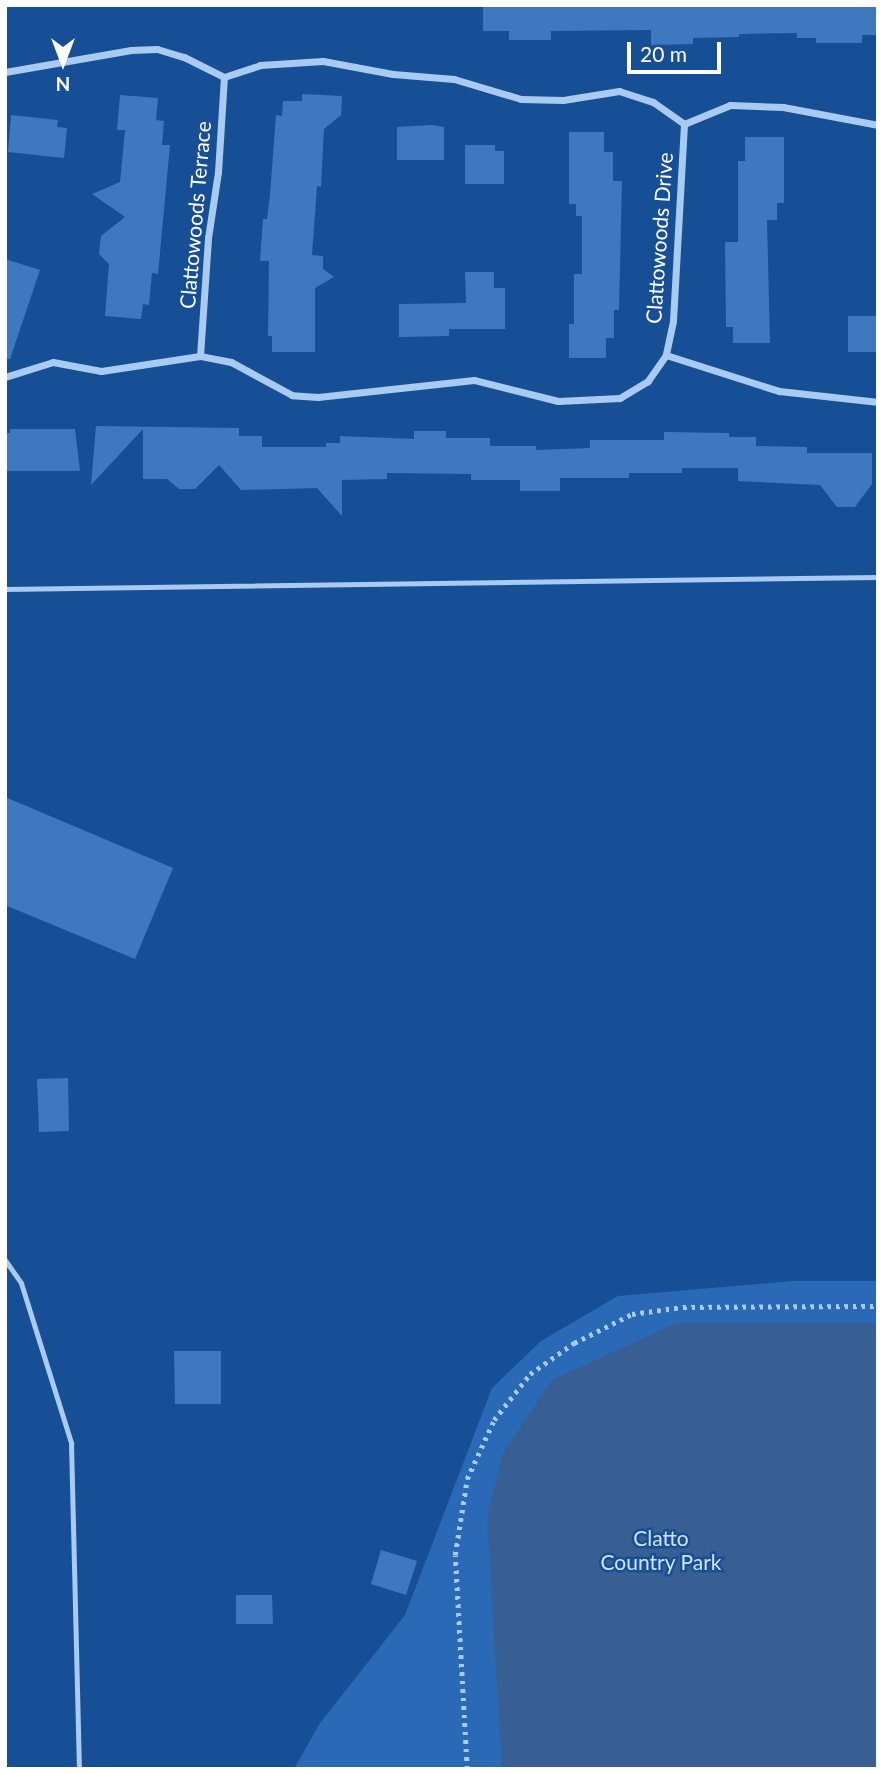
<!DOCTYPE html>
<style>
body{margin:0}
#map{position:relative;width:883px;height:1774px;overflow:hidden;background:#174f97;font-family:Lato,sans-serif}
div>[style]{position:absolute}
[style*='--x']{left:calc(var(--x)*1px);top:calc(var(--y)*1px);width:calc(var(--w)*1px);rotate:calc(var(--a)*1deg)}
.green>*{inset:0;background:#2a69b5}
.water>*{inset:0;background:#375f94}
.building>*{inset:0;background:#3f78be}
.path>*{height:4.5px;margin-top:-2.25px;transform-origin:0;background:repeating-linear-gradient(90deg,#a9caf1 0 3.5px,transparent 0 8.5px)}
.service>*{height:5px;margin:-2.5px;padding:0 2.5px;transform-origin:2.5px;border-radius:2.5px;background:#a9caf1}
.minor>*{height:7px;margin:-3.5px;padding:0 3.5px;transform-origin:3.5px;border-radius:3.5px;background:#a9caf1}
span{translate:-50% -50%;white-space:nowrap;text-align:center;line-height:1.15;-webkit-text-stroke:5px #174f97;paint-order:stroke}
.street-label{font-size:21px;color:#fff}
.park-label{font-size:21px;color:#d1e4fc}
.frame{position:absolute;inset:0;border:7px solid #fff;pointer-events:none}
.north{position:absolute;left:28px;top:28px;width:70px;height:70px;-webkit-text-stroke:5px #174f97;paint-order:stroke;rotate:180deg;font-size:19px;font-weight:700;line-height:28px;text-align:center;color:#fff}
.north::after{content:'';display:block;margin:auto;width:24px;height:32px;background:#fff;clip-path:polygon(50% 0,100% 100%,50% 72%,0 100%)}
.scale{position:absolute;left:627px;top:42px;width:94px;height:32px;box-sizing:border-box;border:4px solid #fff;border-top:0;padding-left:9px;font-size:21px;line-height:24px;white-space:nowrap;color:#fff;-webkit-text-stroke:5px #174f97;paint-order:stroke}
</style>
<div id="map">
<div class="green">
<div style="clip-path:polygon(793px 1281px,878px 1281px,878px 1769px,294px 1769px,320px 1723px,405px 1615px,492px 1388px,541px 1341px,618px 1296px)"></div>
</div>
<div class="water">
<div style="clip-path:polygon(677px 1323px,878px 1323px,878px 1769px,502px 1769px,487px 1517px,502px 1455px,552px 1380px)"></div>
</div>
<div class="building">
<div style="clip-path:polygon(483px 5px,878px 5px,878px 35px,862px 35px,862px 43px,816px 43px,816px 38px,797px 38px,797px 33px,739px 34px,739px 37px,693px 38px,693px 44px,651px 45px,651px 30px,551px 31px,551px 40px,509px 40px,509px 31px,483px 31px)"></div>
<div style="clip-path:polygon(302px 94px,342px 96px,341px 115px,324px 129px,321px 187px,317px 186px,312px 255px,323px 256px,323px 269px,334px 277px,315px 288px,315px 352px,272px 352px,272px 336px,268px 336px,269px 261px,260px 261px,263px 219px,267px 219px,270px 195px,276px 115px,282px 116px,283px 101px,302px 101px)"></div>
<div style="clip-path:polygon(120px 95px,158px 98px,156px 120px,164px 121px,162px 145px,170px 145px,158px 274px,152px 273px,149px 305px,143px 304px,141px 319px,105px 316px,109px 264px,99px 254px,101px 236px,125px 217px,92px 194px,120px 182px,125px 130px,117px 130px)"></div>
<div style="clip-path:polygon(11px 115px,58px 120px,57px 127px,67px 128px,64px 158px,8px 152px)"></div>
<div style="clip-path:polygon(432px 125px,444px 127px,444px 160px,397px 160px,397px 127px)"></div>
<div style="clip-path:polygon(569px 132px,604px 132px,604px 152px,613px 152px,613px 181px,622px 181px,619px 310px,614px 310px,614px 338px,606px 338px,606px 358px,569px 358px,569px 324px,574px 324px,574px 274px,582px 274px,582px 216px,576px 216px,576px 204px,569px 204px)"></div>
<div style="clip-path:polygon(745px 137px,784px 137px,784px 203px,777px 203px,777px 220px,767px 220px,770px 343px,733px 343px,733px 327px,726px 327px,725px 242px,738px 242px,738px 161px,745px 161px)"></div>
<div style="clip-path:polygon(465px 145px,495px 145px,495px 151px,504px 151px,504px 184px,465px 184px)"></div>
<div style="clip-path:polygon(5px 259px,40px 270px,10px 359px,5px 359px)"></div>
<div style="clip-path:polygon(465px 272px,494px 272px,494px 288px,505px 288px,505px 329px,449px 329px,449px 336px,399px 337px,399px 304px,466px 303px)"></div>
<div style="clip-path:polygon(848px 316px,878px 316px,878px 352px,848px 352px)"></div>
<div style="clip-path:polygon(96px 426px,239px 428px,239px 436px,262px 436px,262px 447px,326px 447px,326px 443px,340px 443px,340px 436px,414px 439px,414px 431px,446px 431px,446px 438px,490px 438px,490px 446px,536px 446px,536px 450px,590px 448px,590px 440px,664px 440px,664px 432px,729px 433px,729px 437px,756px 437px,756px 446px,807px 447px,807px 453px,872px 453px,872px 484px,855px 507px,837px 507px,820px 485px,738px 481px,738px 468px,682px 468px,682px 473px,629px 473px,629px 478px,560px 478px,560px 491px,520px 491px,520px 480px,471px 480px,471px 474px,387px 473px,387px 479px,342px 480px,342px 516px,317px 488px,241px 490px,219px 465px,195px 489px,179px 489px,167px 479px,143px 479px,143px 429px,91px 485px)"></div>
<div style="clip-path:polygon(10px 429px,75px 429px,80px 471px,5px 471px,5px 433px,10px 433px)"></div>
<div style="clip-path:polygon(5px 797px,173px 868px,135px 959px,5px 905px)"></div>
<div style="clip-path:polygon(68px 1078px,69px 1131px,39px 1132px,37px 1079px)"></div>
<div style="clip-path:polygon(174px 1351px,221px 1351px,221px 1404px,175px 1404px)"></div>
<div style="clip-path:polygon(381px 1550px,417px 1561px,406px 1595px,371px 1584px)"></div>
<div style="clip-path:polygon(236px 1595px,272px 1595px,273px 1624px,236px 1624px)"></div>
</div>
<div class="path">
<div style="--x:467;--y:1769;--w:214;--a:-93.2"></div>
<div style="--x:455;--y:1555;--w:77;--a:-81"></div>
<div style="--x:467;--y:1479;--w:65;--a:-65.4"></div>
<div style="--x:494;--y:1420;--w:58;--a:-52"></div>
<div style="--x:530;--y:1374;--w:54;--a:-35.2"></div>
<div style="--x:574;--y:1343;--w:65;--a:-26.6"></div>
<div style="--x:632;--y:1314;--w:51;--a:-7.8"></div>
<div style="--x:683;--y:1307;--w:195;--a:-0.3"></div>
</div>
<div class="service">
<div style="--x:5;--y:589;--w:873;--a:-0.79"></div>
<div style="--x:5;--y:1260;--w:28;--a:55"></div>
<div style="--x:21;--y:1283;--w:168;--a:72.6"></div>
<div style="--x:71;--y:1443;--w:326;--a:88.6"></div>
</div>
<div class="minor">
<div style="--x:5;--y:72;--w:128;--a:-9.9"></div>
<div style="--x:131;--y:50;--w:26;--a:-2"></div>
<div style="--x:157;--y:49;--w:28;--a:17"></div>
<div style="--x:184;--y:57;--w:45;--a:26.6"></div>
<div style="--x:224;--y:77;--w:38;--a:-18"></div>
<div style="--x:260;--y:65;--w:63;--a:-3.6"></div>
<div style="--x:323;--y:61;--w:71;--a:10.5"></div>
<div style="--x:393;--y:74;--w:61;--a:4.7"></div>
<div style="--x:454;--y:79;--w:70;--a:16.6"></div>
<div style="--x:521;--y:99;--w:42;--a:1.4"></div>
<div style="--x:563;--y:100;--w:57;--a:-9.1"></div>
<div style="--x:619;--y:91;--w:36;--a:18"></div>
<div style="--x:653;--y:102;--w:38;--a:35"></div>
<div style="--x:684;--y:124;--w:197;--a:93.2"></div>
<div style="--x:673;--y:321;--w:35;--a:102"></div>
<div style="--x:666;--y:355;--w:32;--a:125"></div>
<div style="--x:648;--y:381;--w:33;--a:149"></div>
<div style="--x:620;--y:398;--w:62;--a:177.2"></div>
<div style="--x:558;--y:401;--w:87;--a:-166"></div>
<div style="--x:474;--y:380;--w:157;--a:173.8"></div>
<div style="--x:318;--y:397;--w:26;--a:-176"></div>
<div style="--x:292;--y:395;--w:69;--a:-151.6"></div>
<div style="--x:231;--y:362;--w:32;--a:-169"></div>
<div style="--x:200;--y:356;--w:100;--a:171.4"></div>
<div style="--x:101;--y:371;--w:49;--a:-169.4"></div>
<div style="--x:53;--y:362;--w:50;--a:162.6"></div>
<div style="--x:684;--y:124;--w:50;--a:-22.4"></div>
<div style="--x:730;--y:105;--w:53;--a:2.2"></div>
<div style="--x:783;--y:107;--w:97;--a:10.7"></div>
<div style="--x:666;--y:355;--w:119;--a:17.7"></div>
<div style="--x:779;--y:391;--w:100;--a:6.3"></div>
<div style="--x:200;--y:356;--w:118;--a:-86.1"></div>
<div style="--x:208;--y:238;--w:67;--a:-81.4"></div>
<div style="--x:218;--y:172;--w:95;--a:-86.4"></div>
</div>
<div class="street-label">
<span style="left:195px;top:215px;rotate:-85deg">Clattowoods Terrace</span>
<span style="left:659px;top:238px;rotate:-86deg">Clattowoods Drive</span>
</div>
<div class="park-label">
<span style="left:661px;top:1550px">Clatto<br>Country Park</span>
</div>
<div class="frame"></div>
<div class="north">N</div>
<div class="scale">20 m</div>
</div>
